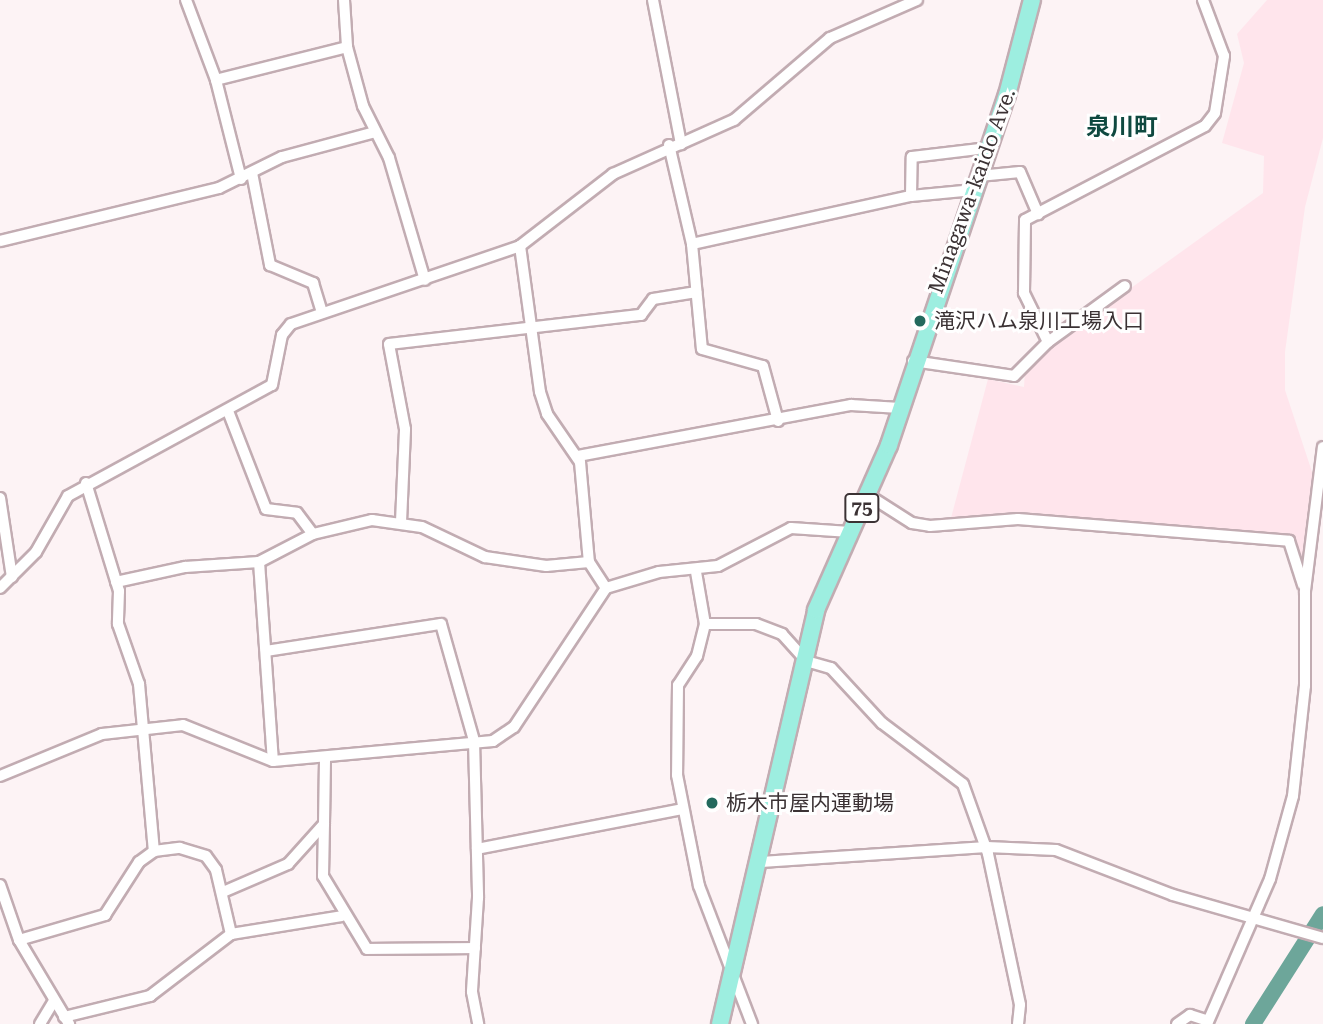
<!DOCTYPE html>
<meta charset="utf-8">
<style>
body{margin:0}
#map{position:relative;width:1323px;height:1024px;overflow:hidden;background:#fdf3f5;font-family:"Roboto Serif","Noto Sans JP",serif}
div>[style]{position:absolute}
[style*='--x']{left:calc(var(--x)*1px);top:calc(var(--y)*1px);width:calc(var(--w)*1px);rotate:calc(var(--a)*1deg)}
.built>*{inset:0;background:#ffe5ec}
.river>*{height:16px;margin:-8px;padding:0 8px;transform-origin:8px;border-radius:8px;background:#6da69a}
.roads{filter:drop-shadow(2px 0 #c2acb2) drop-shadow(-2px 0 #c2acb2) drop-shadow(0 2px #c2acb2) drop-shadow(0 -2px #c2acb2)}
.minor>*{height:10px;margin:-5px;padding:0 5px;transform-origin:5px;border-radius:5px;background:#fff}
.primary>*{height:16px;margin:-8px;padding:0 8px;transform-origin:8px;border-radius:8px;background:#9deee0}
.dots>*{width:19px;height:19px;translate:-50% -50%;box-sizing:border-box;border:4px solid #fff;border-radius:50%}
span{translate:-50% -50%;white-space:nowrap;text-align:center;line-height:1.15;-webkit-text-stroke:6px #fff;paint-order:stroke}
.shield-label span{padding:2px 5px;background:#fff;border:2px solid;border-radius:5px;-webkit-text-stroke-width:0}
.shield-label{font-size:19px;color:#3b3234;font-weight:700}
.street-label{font-size:21px;color:#3b3234}
.poi-label{font-size:21px;color:#3b3234}
.left{translate:0 -50%;text-align:left}
.quarter-label{font-size:24px;color:#0f4940;font-weight:700}
</style>
<div id="map">
<div class="built">
<div style="clip-path:polygon(1267px 0,1323px 0,1323px 138px,1305px 207px,1285px 352px,1285px 390px,1316px 484px,1305px 576px,1289px 537px,951px 518px,988px 379px,1024px 387px,1025px 370px,1056px 342px,1263px 193px,1264px 156px,1222px 143px,1244px 63px,1237px 34px)"></div>
</div>
<div class="river">
<div style="--x:1253;--y:1024;--w:130;--a:-57.5"></div>
</div>
<div class="roads">
<div class="minor">
<div style="--x:186;--y:0;--w:85;--a:69.4"></div>
<div style="--x:216;--y:80;--w:102;--a:75.8"></div>
<div style="--x:344;--y:0;--w:47;--a:86.3"></div>
<div style="--x:347;--y:47;--w:61;--a:74.8"></div>
<div style="--x:363;--y:106;--w:58;--a:63.4"></div>
<div style="--x:389;--y:158;--w:127;--a:73.6"></div>
<div style="--x:653;--y:0;--w:147;--a:79"></div>
<div style="--x:216;--y:80;--w:135;--a:-14.1"></div>
<div style="--x:669;--y:145;--w:102;--a:76.9"></div>
<div style="--x:692;--y:244;--w:224;--a:-12.4"></div>
<div style="--x:911;--y:196;--w:63;--a:-5.4"></div>
<div style="--x:252;--y:173;--w:94;--a:78.9"></div>
<div style="--x:270;--y:265;--w:47;--a:22.7"></div>
<div style="--x:313;--y:283;--w:30;--a:73"></div>
<div style="--x:979;--y:176;--w:41;--a:-5.6"></div>
<div style="--x:1020;--y:172;--w:46;--a:66.8"></div>
<div style="--x:911;--y:196;--w:39;--a:-89"></div>
<div style="--x:912;--y:157;--w:77;--a:-6.8"></div>
<div style="--x:0;--y:241;--w:225;--a:-13.6"></div>
<div style="--x:219;--y:188;--w:70;--a:-26.2"></div>
<div style="--x:282;--y:157;--w:96;--a:-15"></div>
<div style="--x:692;--y:244;--w:105;--a:84.6"></div>
<div style="--x:702;--y:349;--w:63;--a:15.6"></div>
<div style="--x:763;--y:366;--w:57;--a:74.7"></div>
<div style="--x:520;--y:246;--w:147;--a:82.2"></div>
<div style="--x:540;--y:392;--w:23;--a:72"></div>
<div style="--x:547;--y:414;--w:58;--a:55.5"></div>
<div style="--x:580;--y:462;--w:100;--a:84.9"></div>
<div style="--x:589;--y:562;--w:31;--a:57"></div>
<div style="--x:1048;--y:342;--w:55;--a:-116.1"></div>
<div style="--x:1024;--y:293;--w:73;--a:-89.2"></div>
<div style="--x:1025;--y:220;--w:203;--a:-27.6"></div>
<div style="--x:1205;--y:126;--w:16;--a:-52"></div>
<div style="--x:1215;--y:113;--w:58;--a:-81"></div>
<div style="--x:1224;--y:56;--w:60;--a:-110.6"></div>
<div style="--x:913;--y:361;--w:102;--a:8.4"></div>
<div style="--x:1014;--y:376;--w:48;--a:-45"></div>
<div style="--x:1048;--y:342;--w:95;--a:-36"></div>
<div style="--x:228;--y:411;--w:105;--a:68.8"></div>
<div style="--x:266;--y:509;--w:31;--a:7"></div>
<div style="--x:297;--y:513;--w:26;--a:53"></div>
<div style="--x:578;--y:456;--w:278;--a:-10.6"></div>
<div style="--x:851;--y:405;--w:49;--a:3.5"></div>
<div style="--x:86;--y:483;--w:113;--a:73"></div>
<div style="--x:119;--y:591;--w:33;--a:92"></div>
<div style="--x:118;--y:624;--w:64;--a:70.7"></div>
<div style="--x:139;--y:684;--w:168;--a:84.9"></div>
<div style="--x:868;--y:495;--w:52;--a:32.5"></div>
<div style="--x:912;--y:523;--w:18;--a:9"></div>
<div style="--x:930;--y:526;--w:88;--a:-4.5"></div>
<div style="--x:1018;--y:519;--w:272;--a:4.6"></div>
<div style="--x:1289;--y:541;--w:46;--a:72.3"></div>
<div style="--x:0;--y:498;--w:80;--a:81.4"></div>
<div style="--x:401;--y:522;--w:93;--a:-87.5"></div>
<div style="--x:405;--y:429;--w:86;--a:-100.7"></div>
<div style="--x:389;--y:344;--w:254;--a:-6.6"></div>
<div style="--x:641;--y:315;--w:20;--a:-53"></div>
<div style="--x:653;--y:299;--w:44;--a:-9.2"></div>
<div style="--x:259;--y:562;--w:199;--a:86"></div>
<div style="--x:696;--y:572;--w:53;--a:80.2"></div>
<div style="--x:705;--y:624;--w:33;--a:104"></div>
<div style="--x:697;--y:656;--w:35;--a:123"></div>
<div style="--x:678;--y:685;--w:90;--a:90.6"></div>
<div style="--x:677;--y:775;--w:113;--a:78.8"></div>
<div style="--x:699;--y:886;--w:148;--a:69"></div>
<div style="--x:116;--y:582;--w:71;--a:-12.3"></div>
<div style="--x:185;--y:567;--w:74;--a:-3.9"></div>
<div style="--x:259;--y:562;--w:61;--a:-27.4"></div>
<div style="--x:313;--y:534;--w:61;--a:-13.3"></div>
<div style="--x:372;--y:520;--w:50;--a:8"></div>
<div style="--x:422;--y:527;--w:70;--a:25.5"></div>
<div style="--x:485;--y:557;--w:62;--a:8.4"></div>
<div style="--x:546;--y:566;--w:43;--a:-5.3"></div>
<div style="--x:0;--y:588;--w:51;--a:-45"></div>
<div style="--x:36;--y:552;--w:64;--a:-60.3"></div>
<div style="--x:68;--y:496;--w:232;--a:-28.6"></div>
<div style="--x:272;--y:385;--w:51;--a:-78.7"></div>
<div style="--x:282;--y:335;--w:14;--a:-51"></div>
<div style="--x:291;--y:324;--w:242;--a:-18.8"></div>
<div style="--x:520;--y:246;--w:118;--a:-37.7"></div>
<div style="--x:613;--y:174;--w:133;--a:-24.1"></div>
<div style="--x:734;--y:120;--w:126;--a:-40.5"></div>
<div style="--x:830;--y:38;--w:95;--a:-23.6"></div>
<div style="--x:705;--y:624;--w:51;--a:0"></div>
<div style="--x:756;--y:624;--w:28;--a:21"></div>
<div style="--x:782;--y:634;--w:36;--a:48"></div>
<div style="--x:806;--y:661;--w:26;--a:16"></div>
<div style="--x:831;--y:668;--w:75;--a:47.2"></div>
<div style="--x:882;--y:723;--w:101;--a:37"></div>
<div style="--x:963;--y:784;--w:74;--a:70.3"></div>
<div style="--x:988;--y:854;--w:154;--a:78"></div>
<div style="--x:1020;--y:1005;--w:19;--a:96"></div>
<div style="--x:266;--y:651;--w:177;--a:-8.8"></div>
<div style="--x:441;--y:624;--w:122;--a:74.2"></div>
<div style="--x:474;--y:741;--w:157;--a:88.5"></div>
<div style="--x:478;--y:898;--w:94;--a:93.7"></div>
<div style="--x:472;--y:992;--w:33;--a:79"></div>
<div style="--x:0;--y:776;--w:110;--a:-22.4"></div>
<div style="--x:102;--y:734;--w:81;--a:-6.3"></div>
<div style="--x:183;--y:725;--w:97;--a:21.8"></div>
<div style="--x:273;--y:761;--w:221;--a:-5.2"></div>
<div style="--x:493;--y:741;--w:25;--a:-34"></div>
<div style="--x:514;--y:727;--w:167;--a:-56.5"></div>
<div style="--x:606;--y:588;--w:55;--a:-16.8"></div>
<div style="--x:659;--y:572;--w:59;--a:-5.8"></div>
<div style="--x:718;--y:566;--w:82;--a:-27.5"></div>
<div style="--x:791;--y:528;--w:59;--a:3.9"></div>
<div style="--x:324;--y:824;--w:52;--a:91.1"></div>
<div style="--x:323;--y:876;--w:85;--a:58.9"></div>
<div style="--x:367;--y:949;--w:108;--a:-0.5"></div>
<div style="--x:477;--y:849;--w:209;--a:-11"></div>
<div style="--x:761;--y:862;--w:226;--a:-3.8"></div>
<div style="--x:987;--y:847;--w:69;--a:2.5"></div>
<div style="--x:1056;--y:850;--w:125;--a:21"></div>
<div style="--x:1173;--y:895;--w:156;--a:16"></div>
<div style="--x:0;--y:885;--w:58;--a:70.9"></div>
<div style="--x:19;--y:940;--w:98;--a:59.2"></div>
<div style="--x:223;--y:892;--w:71;--a:-23.3"></div>
<div style="--x:288;--y:864;--w:54;--a:-48"></div>
<div style="--x:324;--y:824;--w:65;--a:-89.1"></div>
<div style="--x:19;--y:940;--w:90;--a:-16.2"></div>
<div style="--x:105;--y:915;--w:63;--a:-57.3"></div>
<div style="--x:139;--y:862;--w:19;--a:-36"></div>
<div style="--x:154;--y:851;--w:26;--a:-7"></div>
<div style="--x:180;--y:848;--w:27;--a:17"></div>
<div style="--x:206;--y:856;--w:17;--a:54"></div>
<div style="--x:216;--y:870;--w:66;--a:76.8"></div>
<div style="--x:64;--y:1017;--w:89;--a:-13.7"></div>
<div style="--x:150;--y:996;--w:102;--a:-37.4"></div>
<div style="--x:231;--y:934;--w:112;--a:-9.2"></div>
<div style="--x:40;--y:1024;--w:26;--a:-59"></div>
<div style="--x:1177;--y:1024;--w:16;--a:-35"></div>
<div style="--x:1190;--y:1015;--w:19;--a:18"></div>
<div style="--x:1207;--y:1024;--w:158;--a:-66.5"></div>
<div style="--x:1270;--y:879;--w:86;--a:-74.5"></div>
<div style="--x:1293;--y:796;--w:111;--a:-83.8"></div>
<div style="--x:1305;--y:686;--w:95;--a:-90"></div>
<div style="--x:1305;--y:591;--w:145;--a:-82.9"></div>
</div>
<div class="primary">
<div style="--x:720;--y:1024;--w:425;--a:-76.9"></div>
<div style="--x:816;--y:610;--w:180;--a:-66.1"></div>
<div style="--x:889;--y:445;--w:369;--a:-71.4"></div>
<div style="--x:1007;--y:95;--w:98;--a:-75.3"></div>
</div>
</div>
<div class="dots">
<div style="left:920px;top:321px;background:#23695d"></div>
<div style="left:712px;top:803px;background:#23695d"></div>
</div>
<div class="shield-label">
<span style="left:862px;top:508px">75</span>
</div>
<div class="street-label">
<span style="left:972px;top:191px;rotate:-70deg">Minagawa-kaido Ave.</span>
</div>
<div class="poi-label">
<span class="left" style="left:934px;top:321px">滝沢ハム泉川工場入口</span>
<span class="left" style="left:726px;top:803px">栃木市屋内運動場</span>
</div>
<div class="quarter-label">
<span style="left:1122px;top:128px">泉川町</span>
</div>
</div>
